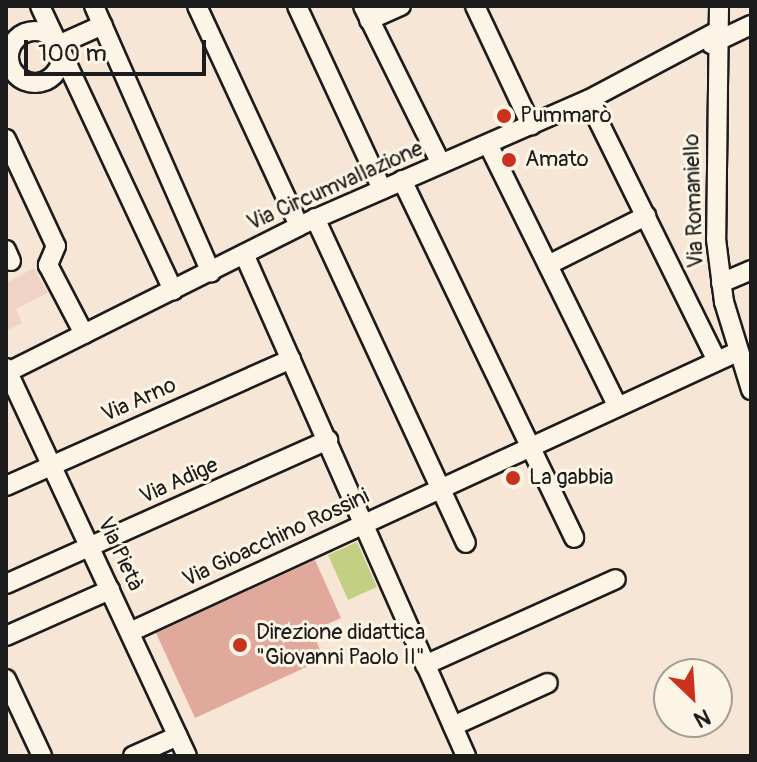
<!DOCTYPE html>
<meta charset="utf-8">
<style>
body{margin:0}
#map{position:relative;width:757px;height:762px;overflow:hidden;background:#f7e6d6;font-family:Pangolin,sans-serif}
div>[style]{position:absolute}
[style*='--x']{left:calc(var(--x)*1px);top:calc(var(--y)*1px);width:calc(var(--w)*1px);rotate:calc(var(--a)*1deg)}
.built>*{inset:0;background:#f0d3c5}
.green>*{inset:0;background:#c3d084}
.building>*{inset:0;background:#e1a89c}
.roads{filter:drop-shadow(2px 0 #1c1c1c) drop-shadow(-2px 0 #1c1c1c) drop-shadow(0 2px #1c1c1c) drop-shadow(0 -2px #1c1c1c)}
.minor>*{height:18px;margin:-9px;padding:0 9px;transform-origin:9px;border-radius:9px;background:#fcf5e5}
.minor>.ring{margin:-9px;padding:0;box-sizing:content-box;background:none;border:18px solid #fcf5e5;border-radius:50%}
.dots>*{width:22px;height:22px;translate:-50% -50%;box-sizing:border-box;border:4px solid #fcf5e5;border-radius:50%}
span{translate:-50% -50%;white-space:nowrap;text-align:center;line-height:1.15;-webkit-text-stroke:6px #fcf5e5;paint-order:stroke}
.poi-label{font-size:22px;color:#1c1c1c}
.left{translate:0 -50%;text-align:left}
.street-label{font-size:22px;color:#1c1c1c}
.frame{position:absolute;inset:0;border:8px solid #1c1c1c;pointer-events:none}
.north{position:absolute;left:653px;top:658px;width:80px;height:80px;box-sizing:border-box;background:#fcf5e5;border:2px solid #a29e95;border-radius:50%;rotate:155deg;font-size:22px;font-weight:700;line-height:32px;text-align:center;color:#1c1c1c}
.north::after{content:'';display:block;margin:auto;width:28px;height:36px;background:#c8321e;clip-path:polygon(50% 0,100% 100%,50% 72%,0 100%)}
.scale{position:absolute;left:24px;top:40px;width:182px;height:36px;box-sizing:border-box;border:4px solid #1c1c1c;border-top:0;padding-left:10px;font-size:24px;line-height:28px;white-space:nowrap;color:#1c1c1c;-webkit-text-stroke:6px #fcf5e5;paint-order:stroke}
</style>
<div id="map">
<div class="built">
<div style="clip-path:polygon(34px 268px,48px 293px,16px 309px,22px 323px,6px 331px,6px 283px)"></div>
</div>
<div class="green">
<div style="clip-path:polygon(357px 542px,377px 587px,348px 600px,328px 555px)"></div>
</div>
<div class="building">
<div style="clip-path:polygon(315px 560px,341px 618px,312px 631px,324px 659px,195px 718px,156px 633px)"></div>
</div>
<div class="roads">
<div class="minor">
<div style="--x:40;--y:6;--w:314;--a:64.9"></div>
<div style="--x:94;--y:6;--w:291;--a:66.3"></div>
<div style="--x:197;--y:6;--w:242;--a:65.1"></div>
<div style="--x:297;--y:6;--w:202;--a:65.1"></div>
<div style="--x:363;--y:6;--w:176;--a:63.7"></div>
<div style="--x:475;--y:6;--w:132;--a:64.8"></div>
<div style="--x:719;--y:6;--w:233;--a:90.7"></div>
<div style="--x:716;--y:239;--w:64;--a:82.8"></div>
<div style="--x:724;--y:302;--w:92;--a:72.9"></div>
<div style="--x:369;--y:20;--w:35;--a:-24"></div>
<div class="ring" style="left:9px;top:31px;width:34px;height:34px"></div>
<div style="--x:711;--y:44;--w:44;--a:-25.4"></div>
<div style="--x:58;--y:45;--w:49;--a:-24"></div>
<div style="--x:588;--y:100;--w:291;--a:63.7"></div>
<div style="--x:6;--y:139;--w:118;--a:65"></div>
<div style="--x:56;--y:246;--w:21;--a:113"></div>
<div style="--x:48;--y:265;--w:78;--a:62.4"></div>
<div style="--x:488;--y:144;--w:293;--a:63.7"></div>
<div style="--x:402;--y:180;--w:397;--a:64.3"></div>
<div style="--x:315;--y:218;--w:358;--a:65.1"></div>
<div style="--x:6;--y:250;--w:12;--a:66"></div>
<div style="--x:244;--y:254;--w:549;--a:66.14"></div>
<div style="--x:548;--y:265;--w:110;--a:-26.6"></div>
<div style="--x:721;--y:283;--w:33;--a:-23"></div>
<div style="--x:6;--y:368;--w:428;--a:65"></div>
<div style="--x:6;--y:373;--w:328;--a:-26.6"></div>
<div style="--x:299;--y:226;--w:315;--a:-23.6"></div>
<div style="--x:588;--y:100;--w:147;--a:-28"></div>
<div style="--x:6;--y:486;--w:312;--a:-24"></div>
<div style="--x:6;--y:584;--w:353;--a:-24.1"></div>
<div style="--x:130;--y:632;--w:668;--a:-24.76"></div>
<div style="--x:6;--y:636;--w:114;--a:-23.9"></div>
<div style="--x:425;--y:665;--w:209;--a:-24.2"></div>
<div style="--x:6;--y:679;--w:85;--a:64.9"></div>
<div style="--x:453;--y:726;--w:104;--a:-24.4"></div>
<div style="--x:133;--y:756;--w:49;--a:-24"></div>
</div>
</div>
<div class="dots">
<div style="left:504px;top:116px;background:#c8321e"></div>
<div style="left:509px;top:160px;background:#c8321e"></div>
<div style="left:513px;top:478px;background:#c8321e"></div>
<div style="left:240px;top:645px;background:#c8321e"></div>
</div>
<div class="poi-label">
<span class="left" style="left:520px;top:116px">Pummarò</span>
<span class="left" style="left:525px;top:160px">Amato</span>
<span class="left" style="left:529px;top:478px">La gabbia</span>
<span class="left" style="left:256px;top:645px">Direzione didattica<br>"Giovanni Paolo II"</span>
</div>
<div class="street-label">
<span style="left:335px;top:186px;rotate:-24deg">Via Circumvallazione</span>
<span style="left:694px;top:201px;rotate:-92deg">Via Romaniello</span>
<span style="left:139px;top:400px;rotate:-24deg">Via Arno</span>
<span style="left:179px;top:481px;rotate:-24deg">Via Adige</span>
<span style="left:276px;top:538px;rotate:-25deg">Via Gioacchino Rossini</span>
<span style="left:120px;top:554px;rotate:65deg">Via Pietà</span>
</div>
<div class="frame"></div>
<div class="north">N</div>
<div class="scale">100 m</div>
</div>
